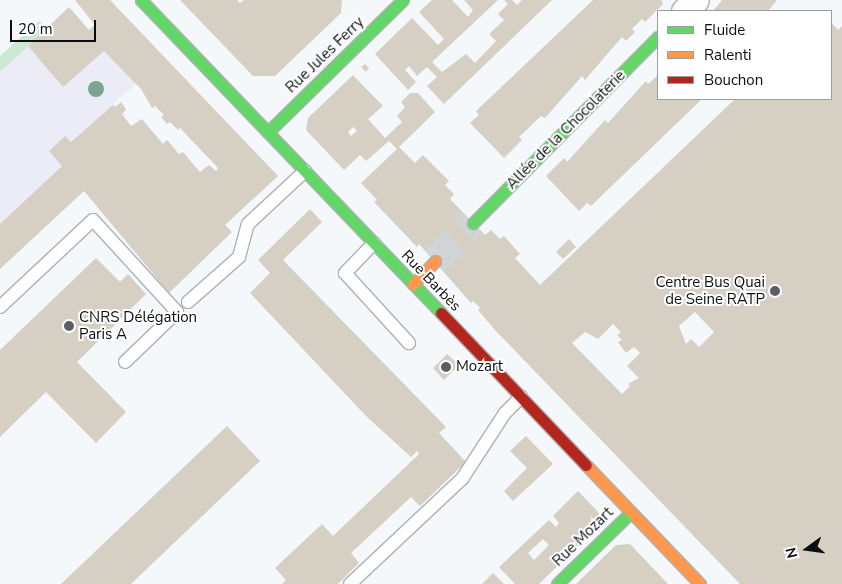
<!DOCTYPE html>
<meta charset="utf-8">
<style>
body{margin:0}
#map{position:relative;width:842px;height:584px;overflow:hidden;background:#f5f8fb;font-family:"Nunito Sans",sans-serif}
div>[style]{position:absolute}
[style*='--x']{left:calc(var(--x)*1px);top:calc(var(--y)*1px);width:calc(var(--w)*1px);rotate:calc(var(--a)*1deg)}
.education>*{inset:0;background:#ececf7}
.green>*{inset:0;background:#cae8d3}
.building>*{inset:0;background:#d5cfc4}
.secondary-tunnel>*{height:28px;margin-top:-14px;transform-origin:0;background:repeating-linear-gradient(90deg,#d2d5d8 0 28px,transparent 0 42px)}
.roads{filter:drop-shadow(1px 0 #aeb1b4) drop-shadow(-1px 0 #aeb1b4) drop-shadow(0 1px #aeb1b4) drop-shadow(0 -1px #aeb1b4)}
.lane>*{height:12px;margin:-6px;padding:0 6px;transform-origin:6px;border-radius:6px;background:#fefefe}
.street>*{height:25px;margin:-12.5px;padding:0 12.5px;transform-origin:12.5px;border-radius:12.5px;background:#fefefe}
.fast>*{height:11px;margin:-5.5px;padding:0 5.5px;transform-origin:5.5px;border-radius:5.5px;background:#63d668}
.slow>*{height:11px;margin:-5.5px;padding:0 5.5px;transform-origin:5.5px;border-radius:5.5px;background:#ff974d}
.jam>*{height:11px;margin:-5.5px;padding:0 5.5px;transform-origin:5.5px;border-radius:5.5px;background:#b3261e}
.trees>*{width:16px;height:16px;margin:-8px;border-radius:50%;background:#7da48e}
.dots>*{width:14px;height:14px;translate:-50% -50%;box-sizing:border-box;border:2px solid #fff;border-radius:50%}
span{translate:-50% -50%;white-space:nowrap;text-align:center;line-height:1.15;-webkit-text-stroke:4px #fff;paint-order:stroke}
.street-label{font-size:15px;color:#0a0d0f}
.poi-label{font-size:15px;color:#0a0d0f}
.right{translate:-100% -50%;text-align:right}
.left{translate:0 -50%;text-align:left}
.legend{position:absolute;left:657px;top:10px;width:175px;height:90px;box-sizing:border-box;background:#fff;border:1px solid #9d9e9f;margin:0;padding:6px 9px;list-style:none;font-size:15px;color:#0a0d0f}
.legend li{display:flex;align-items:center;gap:10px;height:25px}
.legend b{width:25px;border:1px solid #9d9e9f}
.north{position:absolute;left:782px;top:524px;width:50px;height:50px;-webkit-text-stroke:4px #fff;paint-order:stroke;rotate:256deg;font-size:14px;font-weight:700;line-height:20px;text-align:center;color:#0a0d0f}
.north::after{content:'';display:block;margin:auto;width:18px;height:22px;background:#0a0d0f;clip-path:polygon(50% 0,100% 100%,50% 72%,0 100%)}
.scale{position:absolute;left:10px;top:20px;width:86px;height:22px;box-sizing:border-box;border:2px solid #0a0d0f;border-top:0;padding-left:6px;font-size:15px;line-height:18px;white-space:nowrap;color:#0a0d0f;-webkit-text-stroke:4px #fff;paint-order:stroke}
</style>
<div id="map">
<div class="education">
<div style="clip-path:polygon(69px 7px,136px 84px,113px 104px,122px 114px,0 269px,0 72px)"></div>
</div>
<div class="green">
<div style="clip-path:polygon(39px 21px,47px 29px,0 72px,0 56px)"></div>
</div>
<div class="building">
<div style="clip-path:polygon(75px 0,110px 0,278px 176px,225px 225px,232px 232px,169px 293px,84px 191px,0 269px,0 224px,62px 166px,49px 151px,65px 136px,71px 142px,113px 105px,115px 107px,121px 102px,124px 106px,126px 110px,122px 114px,131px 126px,142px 119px,163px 144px,167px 140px,179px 154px,183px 152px,200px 172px,209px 165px,216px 171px,218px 168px,180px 128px,178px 130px,170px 122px,167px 124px,161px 117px,164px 115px,155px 106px,152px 108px,141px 89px,104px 51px,63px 87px,28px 46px,69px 7px,89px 30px,95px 25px)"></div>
<div style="clip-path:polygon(180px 0,237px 0,240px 3px,244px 0,342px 0,341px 13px,275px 76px,253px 76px)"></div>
<div style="clip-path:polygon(432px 0,452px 0,468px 17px,473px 10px,464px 0,498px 0,432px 62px,442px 72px,466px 54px,475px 63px,496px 41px,489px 34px,504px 20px,498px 14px,508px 4px,504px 0,512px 0,517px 5px,522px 0,552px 0,444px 104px,427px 86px,437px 77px,427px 67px,417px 76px,409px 66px,405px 70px,416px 82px,408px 90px,375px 54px,412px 18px,438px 45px,444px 39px,419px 12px)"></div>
<div style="clip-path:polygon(593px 0,661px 0,663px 4px,645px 22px,642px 19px,632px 29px,635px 32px,626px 41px,622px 37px,585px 80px,582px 76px,545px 118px,541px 116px,519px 137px,522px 140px,504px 158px,470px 123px,479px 115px,476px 111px)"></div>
<div style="clip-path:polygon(722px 0,777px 0,768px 11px,713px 11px)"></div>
<div style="clip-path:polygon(evenodd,831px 22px,838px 30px,842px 26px,842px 584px,740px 584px,494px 329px,478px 310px,480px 308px,473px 301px,471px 303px,419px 244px,417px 247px,374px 202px,377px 200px,361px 183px,397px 149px,389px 141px,366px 161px,360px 155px,344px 170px,306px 130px,308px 118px,353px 75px,383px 106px,368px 119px,385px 138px,402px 122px,397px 116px,405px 107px,401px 102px,410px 93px,418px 93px,435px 112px,399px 147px,415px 163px,423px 155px,449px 181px,445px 185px,454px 194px,450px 199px,485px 235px,491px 230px,500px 239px,504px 236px,520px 254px,515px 258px,540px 285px,735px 99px,831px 99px,831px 22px,353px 127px,357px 131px,351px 136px,348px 132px,353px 127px,831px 22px,695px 312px,714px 332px,699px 347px,691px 339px,686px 344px,679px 326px,695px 312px,831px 22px,613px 324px,621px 332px,617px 335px,622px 340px,618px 342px,626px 353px,634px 347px,640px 353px,627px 366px,639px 378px,628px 384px,630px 386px,622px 394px,572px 343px,585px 332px,598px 339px,613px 324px)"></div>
<div style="clip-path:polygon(365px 64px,369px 68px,366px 72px,361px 67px)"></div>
<div style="clip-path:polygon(658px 75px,658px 99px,702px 99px,591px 206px,587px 203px,579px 211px,546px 176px,564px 158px,567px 162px,605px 120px,608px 123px,646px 81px,648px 84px)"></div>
<div style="clip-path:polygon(310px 209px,322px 222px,283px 260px,446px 427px,439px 433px,466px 462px,420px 506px,411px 497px,351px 553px,359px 563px,338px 584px,282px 584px,286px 580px,275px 568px,322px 524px,333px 536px,419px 454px,417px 451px,411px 457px,367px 417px,250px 293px,270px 273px,258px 260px)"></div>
<div style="clip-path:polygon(569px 239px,576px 247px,563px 259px,556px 252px)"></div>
<div style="clip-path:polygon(96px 258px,120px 282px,128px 274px,146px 294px,77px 362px,126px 412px,96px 443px,46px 392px,0 437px,0 350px)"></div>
<div style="clip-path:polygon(447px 354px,459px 365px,444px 380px,433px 368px)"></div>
<div style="clip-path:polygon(227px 426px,260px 461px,131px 584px,61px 584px)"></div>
<div style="clip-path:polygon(526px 436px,553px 464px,513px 501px,504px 491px,527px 468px,510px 451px)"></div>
<div style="clip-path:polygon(evenodd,578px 491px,600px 514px,600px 525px,539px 584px,515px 584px,499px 567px,549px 520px,556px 527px,559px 523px,553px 516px,578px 491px,543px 539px,549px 545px,534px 560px,528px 553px,543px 539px)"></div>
<div style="clip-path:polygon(630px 544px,668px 584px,576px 584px,616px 545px)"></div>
<div style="clip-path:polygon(493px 573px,504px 584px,482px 584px)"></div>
</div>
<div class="secondary-tunnel">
<div style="--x:435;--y:261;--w:54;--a:-45"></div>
</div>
<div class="roads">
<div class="lane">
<div style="--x:374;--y:243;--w:42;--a:134"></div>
<div style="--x:345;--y:273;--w:95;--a:47.6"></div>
<div style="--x:188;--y:302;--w:68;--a:-41.4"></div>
<div style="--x:239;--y:257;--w:34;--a:-75"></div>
<div style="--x:248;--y:224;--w:78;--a:-42.9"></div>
<div style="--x:0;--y:307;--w:127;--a:-43.1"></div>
<div style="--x:93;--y:220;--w:125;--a:47.6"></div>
<div style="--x:177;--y:312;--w:72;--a:136.1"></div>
<div style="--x:350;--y:584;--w:154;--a:-43.2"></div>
<div style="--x:462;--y:479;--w:79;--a:-56.9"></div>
<div style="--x:505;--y:413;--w:23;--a:-45"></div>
</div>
<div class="street">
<div style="--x:684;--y:11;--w:16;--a:-43"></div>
</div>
<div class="fast">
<div style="--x:141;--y:0;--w:434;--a:46.2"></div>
<div style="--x:268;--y:132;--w:189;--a:-44.4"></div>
<div style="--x:473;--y:223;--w:262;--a:-45.2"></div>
<div style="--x:557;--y:584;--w:103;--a:-44.2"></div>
</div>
<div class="slow">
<div style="--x:413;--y:284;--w:32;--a:-46"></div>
<div style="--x:586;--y:465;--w:165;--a:46.2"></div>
</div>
<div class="jam">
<div style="--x:441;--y:313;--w:210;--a:46.4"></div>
</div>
</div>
<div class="trees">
<div style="left:96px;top:89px"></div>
</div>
<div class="dots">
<div style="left:775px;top:291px;background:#5c5f62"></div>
<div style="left:69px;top:326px;background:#5c5f62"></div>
<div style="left:446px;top:367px;background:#5c5f62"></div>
</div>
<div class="street-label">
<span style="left:325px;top:55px;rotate:-44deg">Rue Jules Ferry</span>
<span style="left:566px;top:130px;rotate:-45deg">Allée de la Chocolaterie</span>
<span style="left:431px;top:281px;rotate:46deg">Rue Barbès</span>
<span style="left:583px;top:537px;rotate:-44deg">Rue Mozart</span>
</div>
<div class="poi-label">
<span class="right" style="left:765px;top:291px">Centre Bus Quai<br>de Seine RATP</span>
<span class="left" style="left:79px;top:326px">CNRS Délégation<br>Paris A</span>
<span class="left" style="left:456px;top:367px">Mozart</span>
</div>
<ul class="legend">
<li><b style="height:6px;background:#63d668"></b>Fluide</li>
<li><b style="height:6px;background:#ff974d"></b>Ralenti</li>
<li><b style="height:6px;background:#b3261e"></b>Bouchon</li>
</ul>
<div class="north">N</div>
<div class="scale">20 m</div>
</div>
